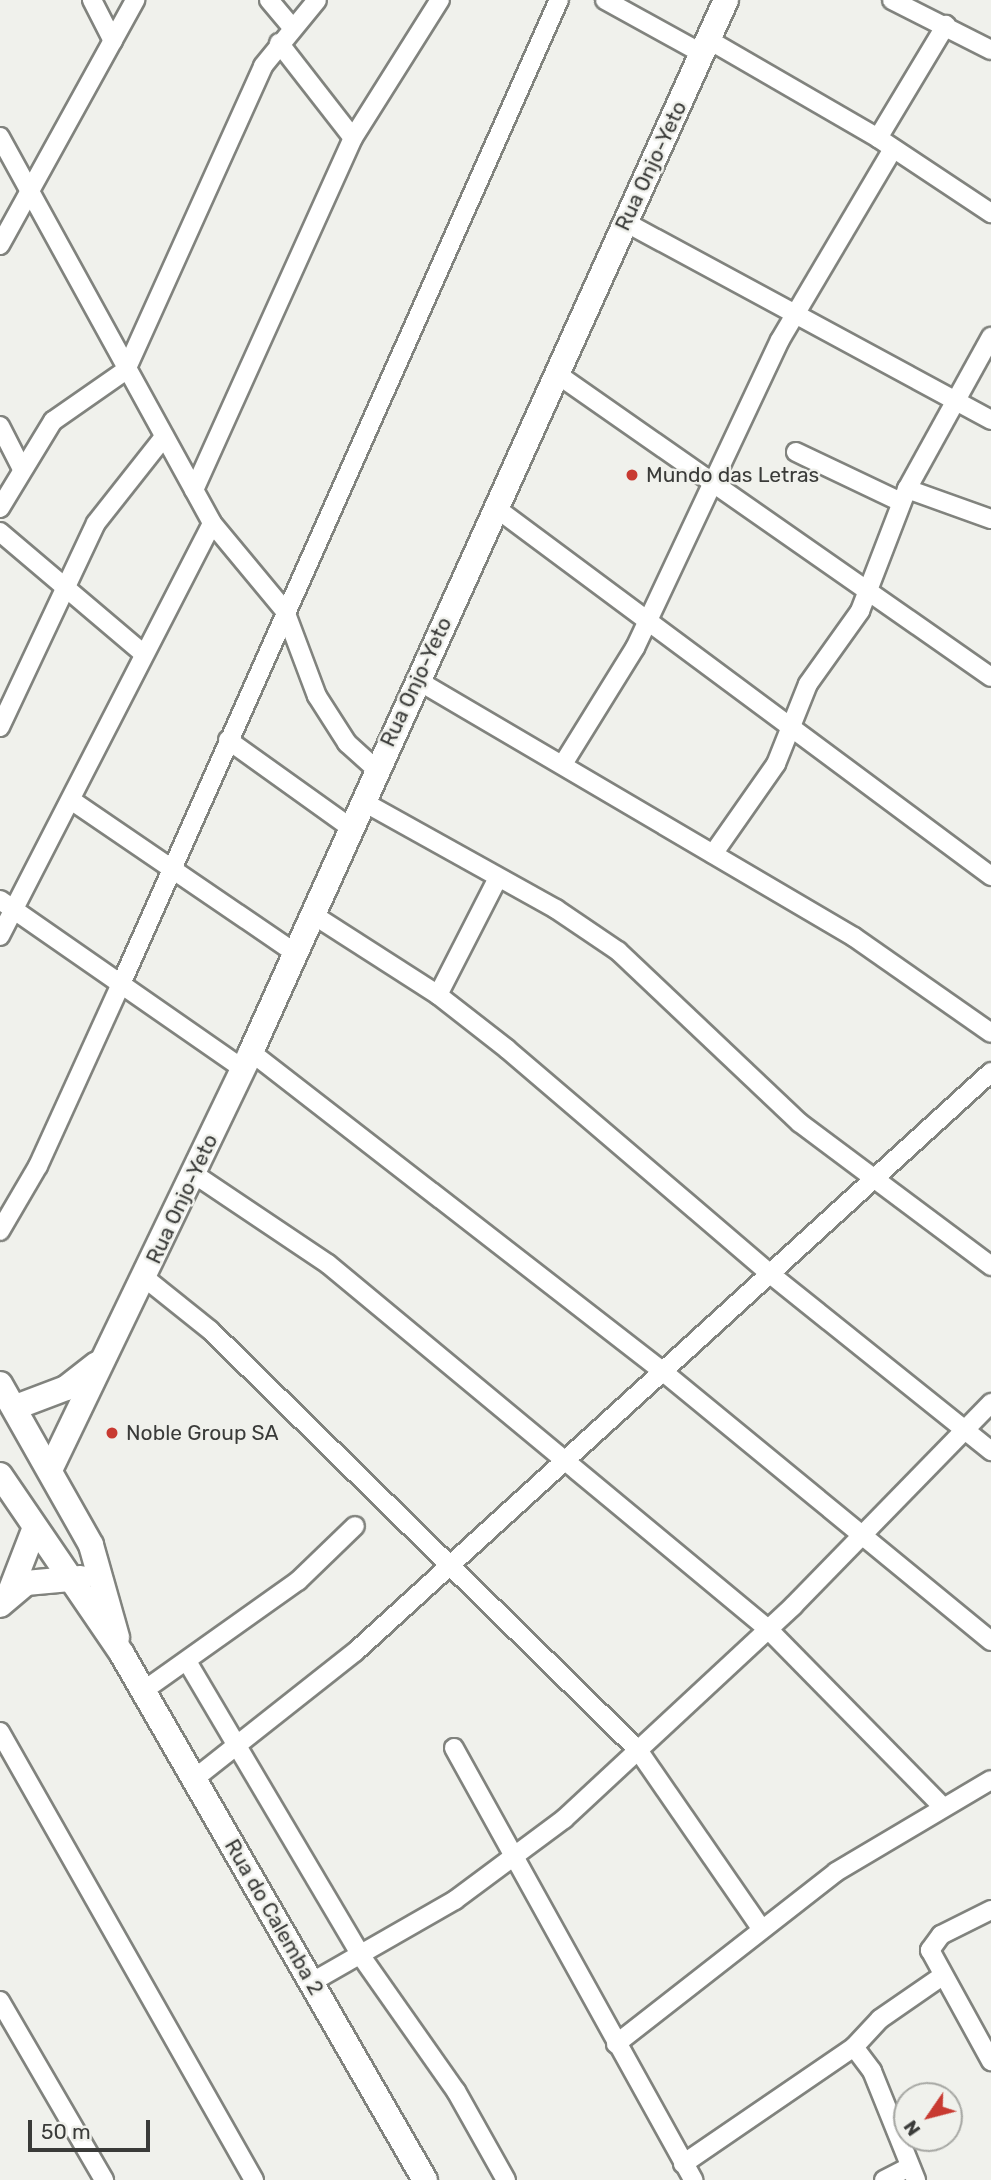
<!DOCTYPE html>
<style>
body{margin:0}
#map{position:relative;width:991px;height:2180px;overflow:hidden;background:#f0f1ec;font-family:Rubik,sans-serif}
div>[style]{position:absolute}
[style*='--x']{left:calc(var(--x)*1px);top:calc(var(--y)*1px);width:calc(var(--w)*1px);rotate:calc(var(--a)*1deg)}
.roads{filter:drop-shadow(2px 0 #81837e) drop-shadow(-2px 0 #81837e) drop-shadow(0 2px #81837e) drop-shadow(0 -2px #81837e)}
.street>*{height:18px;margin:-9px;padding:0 9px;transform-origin:9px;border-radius:9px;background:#fff}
.secondary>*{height:24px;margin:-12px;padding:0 12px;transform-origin:12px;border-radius:12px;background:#fff}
.dots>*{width:19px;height:19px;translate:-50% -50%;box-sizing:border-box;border:4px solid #f0f1ec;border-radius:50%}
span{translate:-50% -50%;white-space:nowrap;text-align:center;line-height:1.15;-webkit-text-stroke:5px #f0f1ec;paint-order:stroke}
.street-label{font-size:21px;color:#3a3b39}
.poi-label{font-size:21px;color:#3a3b39}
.left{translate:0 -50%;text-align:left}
.north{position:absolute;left:893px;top:2082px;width:70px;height:70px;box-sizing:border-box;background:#f0f1ec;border:2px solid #a7a8a4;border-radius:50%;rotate:235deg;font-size:19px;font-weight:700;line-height:28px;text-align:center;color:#3a3b39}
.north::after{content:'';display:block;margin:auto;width:24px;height:32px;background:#c83a31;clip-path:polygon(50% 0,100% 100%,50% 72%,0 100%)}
.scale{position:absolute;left:28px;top:2120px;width:122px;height:32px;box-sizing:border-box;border:4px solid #3a3b39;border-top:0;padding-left:9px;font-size:21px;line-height:24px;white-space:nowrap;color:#3a3b39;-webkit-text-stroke:5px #f0f1ec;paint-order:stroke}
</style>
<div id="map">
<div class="roads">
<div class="street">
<div style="--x:92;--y:0;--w:46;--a:62.9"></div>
<div style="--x:269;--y:0;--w:35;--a:50"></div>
<div style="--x:605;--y:0;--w:112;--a:28.9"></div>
<div style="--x:892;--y:0;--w:111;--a:26.8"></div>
<div style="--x:709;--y:40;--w:195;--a:30.1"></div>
<div style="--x:878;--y:138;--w:136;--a:33.6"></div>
<div style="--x:279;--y:43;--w:120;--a:52.1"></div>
<div style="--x:0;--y:137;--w:440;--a:61.2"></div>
<div style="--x:212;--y:523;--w:114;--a:50.3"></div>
<div style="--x:285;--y:611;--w:91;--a:69.4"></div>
<div style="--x:317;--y:696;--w:56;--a:57.4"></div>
<div style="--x:347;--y:743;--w:39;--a:42"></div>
<div style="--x:878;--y:138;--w:132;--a:-59"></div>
<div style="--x:625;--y:222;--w:416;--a:28.4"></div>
<div style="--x:0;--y:245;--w:280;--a:-61.1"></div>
<div style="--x:557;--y:374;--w:529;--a:34.92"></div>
<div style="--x:0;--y:426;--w:48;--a:62.9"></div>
<div style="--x:796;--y:452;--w:116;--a:25.5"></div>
<div style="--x:907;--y:489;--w:89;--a:19.7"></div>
<div style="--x:194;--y:490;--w:386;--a:-65.7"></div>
<div style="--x:353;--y:138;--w:163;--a:-57.8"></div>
<div style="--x:0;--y:508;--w:102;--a:-58.7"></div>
<div style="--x:53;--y:421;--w:89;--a:-34.9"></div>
<div style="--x:126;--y:370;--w:333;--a:-65.7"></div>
<div style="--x:263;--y:66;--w:85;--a:-50.7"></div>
<div style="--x:496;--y:508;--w:617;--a:36.63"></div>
<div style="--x:0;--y:532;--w:189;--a:40.3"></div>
<div style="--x:417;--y:680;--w:507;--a:30.46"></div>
<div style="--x:854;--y:937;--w:167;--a:35"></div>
<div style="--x:0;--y:727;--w:225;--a:-64.8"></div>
<div style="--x:96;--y:523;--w:110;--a:-51.7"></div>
<div style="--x:228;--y:740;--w:151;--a:35.6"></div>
<div style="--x:563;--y:764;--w:137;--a:-58.2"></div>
<div style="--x:635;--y:648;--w:340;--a:-64.8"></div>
<div style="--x:780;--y:340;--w:222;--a:-59.4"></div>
<div style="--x:71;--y:800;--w:271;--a:34.3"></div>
<div style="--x:362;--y:801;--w:222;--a:29.1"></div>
<div style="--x:556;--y:909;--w:75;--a:34.1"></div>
<div style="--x:618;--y:951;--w:250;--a:43.4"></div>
<div style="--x:800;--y:1123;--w:239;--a:36.8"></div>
<div style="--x:713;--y:854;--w:110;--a:-55"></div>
<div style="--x:776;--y:764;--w:86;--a:-68.2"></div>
<div style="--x:808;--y:684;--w:90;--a:-54.5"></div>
<div style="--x:860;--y:611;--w:131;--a:-68.9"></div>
<div style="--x:907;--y:489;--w:174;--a:-61.1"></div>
<div style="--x:0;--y:900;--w:296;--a:34.8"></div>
<div style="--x:312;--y:914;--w:150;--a:32.7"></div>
<div style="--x:438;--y:995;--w:88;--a:38"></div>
<div style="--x:507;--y:1049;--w:345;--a:40.5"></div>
<div style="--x:769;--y:1273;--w:285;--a:38.7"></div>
<div style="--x:0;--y:936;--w:464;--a:-62.8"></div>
<div style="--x:438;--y:995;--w:131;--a:-62.9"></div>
<div style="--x:251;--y:1052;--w:519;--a:37.8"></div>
<div style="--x:661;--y:1370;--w:427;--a:39.4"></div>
<div style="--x:194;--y:1174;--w:161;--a:33.9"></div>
<div style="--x:328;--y:1264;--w:572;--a:39.68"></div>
<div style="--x:768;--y:1629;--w:250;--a:45.5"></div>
<div style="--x:0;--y:1231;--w:75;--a:-59.7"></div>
<div style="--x:38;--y:1166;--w:200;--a:-65.5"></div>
<div style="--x:121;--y:984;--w:1077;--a:-66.01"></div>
<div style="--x:145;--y:1278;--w:83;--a:38.7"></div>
<div style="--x:210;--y:1330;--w:600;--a:44.46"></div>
<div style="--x:638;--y:1750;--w:216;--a:55.4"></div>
<div style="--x:188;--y:1663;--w:340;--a:59.4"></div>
<div style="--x:361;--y:1956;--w:165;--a:54.9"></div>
<div style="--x:456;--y:2091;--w:102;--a:60.7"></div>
<div style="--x:143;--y:1691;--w:190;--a:-35.4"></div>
<div style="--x:298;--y:1581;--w:79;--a:-44"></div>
<div style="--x:0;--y:1732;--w:515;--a:60.45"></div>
<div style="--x:454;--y:1748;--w:494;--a:61"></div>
<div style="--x:194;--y:1779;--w:205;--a:-38.3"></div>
<div style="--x:355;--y:1652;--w:861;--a:-42.36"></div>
<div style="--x:991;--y:1910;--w:56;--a:153.4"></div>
<div style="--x:941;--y:1935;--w:19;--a:126"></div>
<div style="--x:930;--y:1950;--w:127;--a:61.2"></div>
<div style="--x:312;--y:1982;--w:165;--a:-29.8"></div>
<div style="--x:455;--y:1900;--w:136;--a:-36.6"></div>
<div style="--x:564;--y:1819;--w:313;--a:-42.9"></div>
<div style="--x:793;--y:1606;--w:284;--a:-45.7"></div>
<div style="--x:0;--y:2001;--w:207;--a:59.8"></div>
<div style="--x:616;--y:2044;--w:279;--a:-38"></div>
<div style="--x:836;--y:1872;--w:180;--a:-30.7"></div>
<div style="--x:854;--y:2047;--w:38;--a:-47"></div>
<div style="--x:880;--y:2019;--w:75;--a:-34.7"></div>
<div style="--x:683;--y:2164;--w:207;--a:-34.4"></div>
<div style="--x:854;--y:2047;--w:30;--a:53"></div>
<div style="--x:872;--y:2071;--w:118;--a:68"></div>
<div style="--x:884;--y:2180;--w:29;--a:-27"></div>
</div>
<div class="secondary">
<div style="--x:0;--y:1384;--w:185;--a:60.5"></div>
<div style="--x:91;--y:1545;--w:96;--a:74.2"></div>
<div style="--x:16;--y:1407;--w:53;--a:-20.8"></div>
<div style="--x:66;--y:1388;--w:39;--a:-38"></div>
<div style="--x:50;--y:1470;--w:464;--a:-64.3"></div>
<div style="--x:251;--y:1052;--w:1154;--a:-65.7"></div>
<div style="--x:0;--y:1475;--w:217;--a:55.7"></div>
<div style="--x:122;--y:1654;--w:607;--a:60.06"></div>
<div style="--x:8;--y:1597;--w:72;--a:-68.8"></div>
<div style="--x:0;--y:1605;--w:34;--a:-40"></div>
<div style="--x:26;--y:1583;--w:55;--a:-5.2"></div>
</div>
</div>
<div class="dots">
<div style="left:632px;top:475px;background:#c83a31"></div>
<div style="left:112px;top:1433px;background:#c83a31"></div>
</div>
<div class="street-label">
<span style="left:651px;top:166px;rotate:-65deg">Rua Onjo-Yeto</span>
<span style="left:416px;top:682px;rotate:-65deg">Rua Onjo-Yeto</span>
<span style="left:182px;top:1199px;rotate:-65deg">Rua Onjo-Yeto</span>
<span style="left:274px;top:1917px;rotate:60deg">Rua do Calemba 2</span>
</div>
<div class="poi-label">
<span class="left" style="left:646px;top:475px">Mundo das Letras</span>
<span class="left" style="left:126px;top:1433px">Noble Group SA</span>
</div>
<div class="north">N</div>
<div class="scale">50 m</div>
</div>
